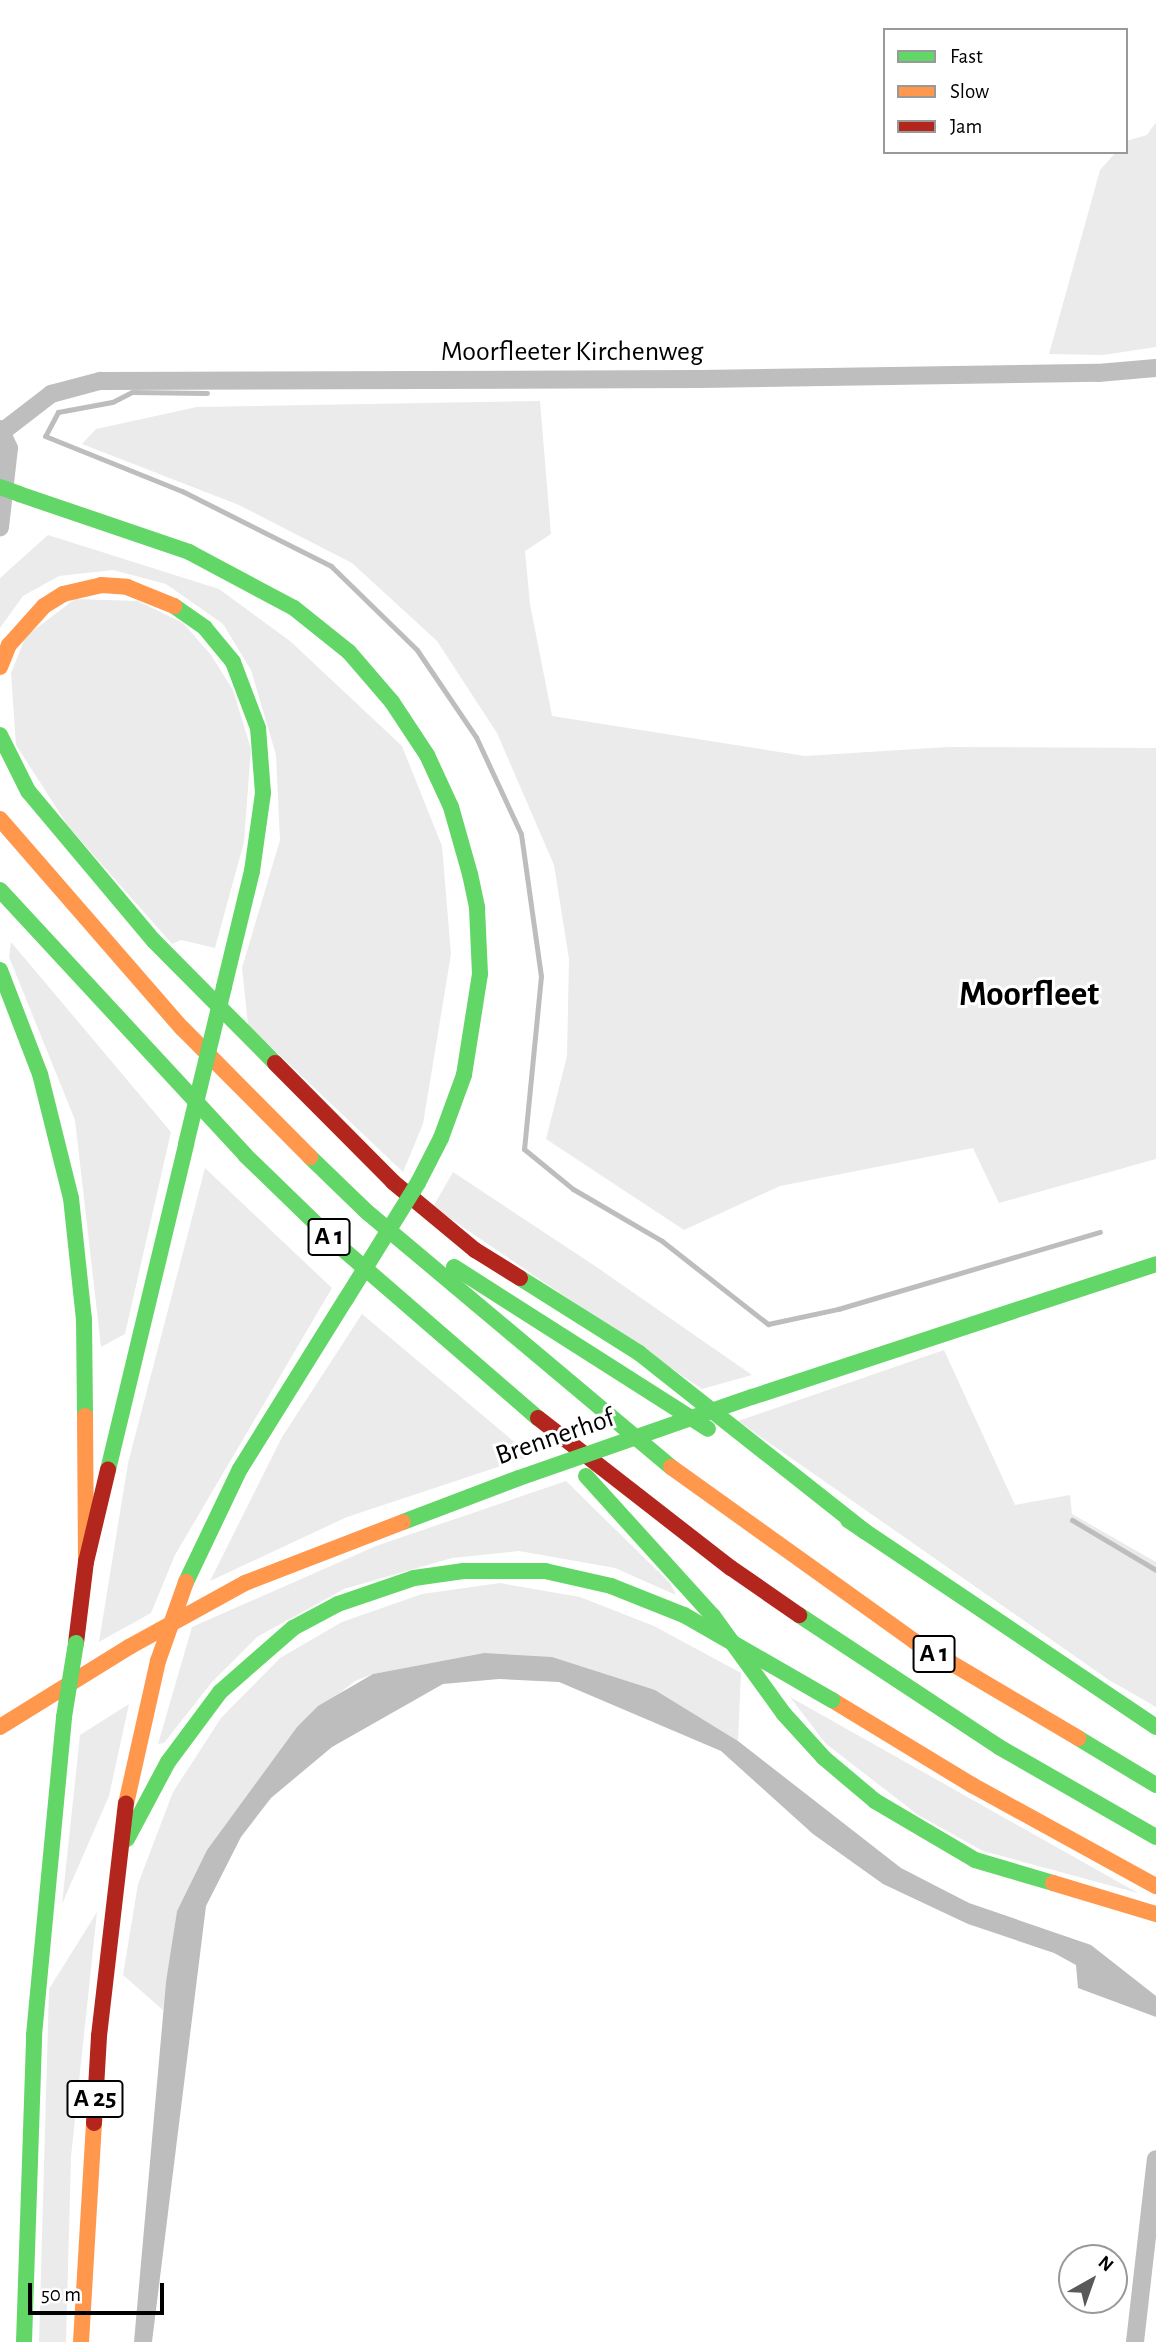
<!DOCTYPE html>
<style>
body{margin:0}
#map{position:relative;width:1156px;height:2342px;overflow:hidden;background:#fff;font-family:"Alegreya Sans",sans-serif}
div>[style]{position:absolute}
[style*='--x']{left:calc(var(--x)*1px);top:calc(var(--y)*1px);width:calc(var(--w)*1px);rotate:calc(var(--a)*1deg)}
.green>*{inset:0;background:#ebebeb}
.water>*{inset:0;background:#bdbdbd}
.stream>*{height:5px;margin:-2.5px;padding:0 2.5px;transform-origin:2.5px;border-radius:2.5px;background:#bdbdbd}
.street>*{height:18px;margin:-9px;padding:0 9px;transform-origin:9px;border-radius:9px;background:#bebebe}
.fast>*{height:16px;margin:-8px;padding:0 8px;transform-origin:8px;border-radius:8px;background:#63d668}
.slow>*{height:16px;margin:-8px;padding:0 8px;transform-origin:8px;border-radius:8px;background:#ff974d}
.jam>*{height:16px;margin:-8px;padding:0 8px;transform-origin:8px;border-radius:8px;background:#b3261e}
.fast-bridge>*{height:16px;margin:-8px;padding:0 8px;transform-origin:8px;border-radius:8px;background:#63d668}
.slow-bridge>*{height:16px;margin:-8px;padding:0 8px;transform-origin:8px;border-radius:8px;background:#ff974d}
span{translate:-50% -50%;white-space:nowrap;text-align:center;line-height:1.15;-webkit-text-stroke:6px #fff;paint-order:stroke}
.shield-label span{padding:2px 5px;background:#fff;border:2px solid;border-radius:5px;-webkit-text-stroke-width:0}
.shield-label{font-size:26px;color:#000;font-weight:700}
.street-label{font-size:28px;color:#000}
.district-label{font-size:35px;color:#000;font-weight:700}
.legend{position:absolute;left:883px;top:28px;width:245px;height:126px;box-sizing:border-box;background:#fff;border:2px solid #999;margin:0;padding:9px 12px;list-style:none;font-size:21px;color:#000}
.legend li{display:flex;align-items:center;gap:14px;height:35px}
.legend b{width:35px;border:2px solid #999}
.north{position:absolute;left:1058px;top:2244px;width:70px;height:70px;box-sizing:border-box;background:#fff;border:2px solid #999;border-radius:50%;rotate:40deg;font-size:19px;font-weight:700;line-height:28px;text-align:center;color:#000}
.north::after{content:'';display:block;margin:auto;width:24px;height:32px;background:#595959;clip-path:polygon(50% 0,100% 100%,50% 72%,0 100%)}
.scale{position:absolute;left:28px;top:2283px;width:136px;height:32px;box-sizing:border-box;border:4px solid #000;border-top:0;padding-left:9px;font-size:21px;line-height:24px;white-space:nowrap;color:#000;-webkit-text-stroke:5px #fff;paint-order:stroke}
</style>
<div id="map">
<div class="green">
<div style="clip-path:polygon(1156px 122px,1156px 347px,1103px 355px,1049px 354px,1100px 170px,1116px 152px,1126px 152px,1126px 141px,1147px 135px)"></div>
<div style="clip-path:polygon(540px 401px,551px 534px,525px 551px,530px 604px,552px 716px,805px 756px,948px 747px,1156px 748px,1156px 1159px,999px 1203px,973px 1148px,780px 1186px,684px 1230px,546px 1139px,567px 1056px,569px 959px,554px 865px,497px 733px,437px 641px,352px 563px,239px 505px,82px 444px,96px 429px,197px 407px)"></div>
<div style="clip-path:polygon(48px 535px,219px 589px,290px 641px,402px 746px,442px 846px,451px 954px,423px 1124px,403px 1172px,248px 1025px,242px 968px,280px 840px,276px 755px,251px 670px,223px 624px,166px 584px,113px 570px,59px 576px,23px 596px,0 628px,0 578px)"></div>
<div style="clip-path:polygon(75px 599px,138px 601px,183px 623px,211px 655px,233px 690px,251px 749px,244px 842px,215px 948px,181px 940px,172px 944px,68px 826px,16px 745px,11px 673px,26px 636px)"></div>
<div style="clip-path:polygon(11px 942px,171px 1132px,125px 1334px,101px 1347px,75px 1120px,9px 957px)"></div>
<div style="clip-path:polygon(205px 1168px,332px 1288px,175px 1555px,151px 1613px,99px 1642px,128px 1463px)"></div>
<div style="clip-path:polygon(453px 1172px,595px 1266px,752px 1375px,702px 1389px,433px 1207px)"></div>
<div style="clip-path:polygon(362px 1314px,531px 1456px,347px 1517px,210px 1581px,282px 1437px)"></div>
<div style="clip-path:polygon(944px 1350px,1015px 1505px,1070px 1495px,1072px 1514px,1156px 1562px,1156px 1707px,1109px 1680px,738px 1421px)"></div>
<div style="clip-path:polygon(566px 1481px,670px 1583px,676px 1595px,615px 1568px,519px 1551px,452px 1558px,344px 1589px,257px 1637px,212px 1682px,164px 1743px,158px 1744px,192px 1627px,376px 1546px)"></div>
<div style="clip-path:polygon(500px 1583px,580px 1597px,654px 1626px,741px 1673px,738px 1741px,655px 1690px,484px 1653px,373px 1674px,355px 1681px,297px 1727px,207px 1850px,177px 1911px,163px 2010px,123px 1975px,138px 1884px,173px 1792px,221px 1718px,280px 1658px,342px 1622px,422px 1594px)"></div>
<div style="clip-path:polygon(790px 1697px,1138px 1893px,983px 1851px,918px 1815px,825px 1743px)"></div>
<div style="clip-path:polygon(129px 1704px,109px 1796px,62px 1904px,80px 1735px)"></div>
<div style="clip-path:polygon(97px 1912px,71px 2157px,66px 2342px,39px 2342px,49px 1989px)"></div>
</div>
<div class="water">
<div style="clip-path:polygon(484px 1653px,552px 1657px,655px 1690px,738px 1741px,901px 1868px,969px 1903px,1091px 1945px,1156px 1996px,1156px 2017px,1078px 1988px,1076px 1965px,1054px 1953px,968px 1924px,883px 1884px,813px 1834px,721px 1751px,559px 1682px,499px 1679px,443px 1684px,332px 1747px,271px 1798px,241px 1837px,206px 1906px,152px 2342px,134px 2342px,166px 1982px,177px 1911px,207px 1850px,297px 1727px,318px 1706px,373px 1674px)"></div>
</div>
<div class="stream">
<div style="--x:207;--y:393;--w:75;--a:-179.2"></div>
<div style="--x:132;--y:392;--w:22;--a:153"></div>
<div style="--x:112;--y:402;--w:55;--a:169.5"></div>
<div style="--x:58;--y:412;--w:27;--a:118"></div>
<div style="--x:45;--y:436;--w:148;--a:21.9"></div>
<div style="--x:182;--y:491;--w:167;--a:26.7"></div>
<div style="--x:331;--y:566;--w:120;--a:44.3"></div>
<div style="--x:417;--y:650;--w:105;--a:55.9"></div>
<div style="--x:476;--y:737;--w:107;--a:65.1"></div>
<div style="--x:521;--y:834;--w:143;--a:82"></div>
<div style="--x:541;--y:976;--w:174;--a:95.6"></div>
<div style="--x:524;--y:1149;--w:63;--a:39.2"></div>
<div style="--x:573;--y:1189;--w:103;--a:30.3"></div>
<div style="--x:662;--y:1241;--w:135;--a:38.1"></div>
<div style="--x:768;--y:1324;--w:72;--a:-12.1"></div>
<div style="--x:838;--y:1309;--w:273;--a:-16.4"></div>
<div style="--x:1072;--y:1520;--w:98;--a:30.8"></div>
</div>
<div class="street">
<div style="--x:0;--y:429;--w:21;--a:65"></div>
<div style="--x:9;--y:448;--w:80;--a:96.5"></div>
<div style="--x:3;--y:431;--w:61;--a:-37.6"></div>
<div style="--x:51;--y:394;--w:51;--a:-14.9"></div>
<div style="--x:100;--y:381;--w:600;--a:-0.19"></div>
<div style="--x:700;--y:379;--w:398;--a:-0.9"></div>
<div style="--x:1098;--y:373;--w:58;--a:-4.9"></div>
<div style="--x:1135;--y:2342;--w:184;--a:-83.5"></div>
</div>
<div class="fast">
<div style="--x:19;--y:494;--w:180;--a:18.8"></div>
<div style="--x:189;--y:552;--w:119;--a:28.1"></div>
<div style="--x:294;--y:608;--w:70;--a:38.7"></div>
<div style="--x:349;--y:652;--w:66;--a:49.3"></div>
<div style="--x:392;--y:702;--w:64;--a:56.6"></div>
<div style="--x:427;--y:755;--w:57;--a:65.2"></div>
<div style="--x:451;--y:807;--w:70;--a:74.2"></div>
<div style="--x:470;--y:874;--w:35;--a:78"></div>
<div style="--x:477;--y:908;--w:66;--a:87.4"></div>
<div style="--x:480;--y:974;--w:102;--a:99"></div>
<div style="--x:464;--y:1075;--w:67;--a:110.1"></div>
<div style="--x:441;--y:1138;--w:51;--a:117.1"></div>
<div style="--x:174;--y:606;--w:38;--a:35"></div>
<div style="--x:205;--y:628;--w:44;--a:50.5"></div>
<div style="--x:233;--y:662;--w:71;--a:69.3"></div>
<div style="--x:258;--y:728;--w:65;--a:85.6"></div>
<div style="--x:263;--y:793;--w:79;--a:98"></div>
<div style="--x:252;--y:871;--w:119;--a:103.6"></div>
<div style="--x:0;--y:735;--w:63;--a:63.4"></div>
<div style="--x:28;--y:791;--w:196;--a:50"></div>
<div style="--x:154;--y:941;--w:172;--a:45.2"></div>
<div style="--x:0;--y:890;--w:361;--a:47.2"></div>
<div style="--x:245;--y:1155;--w:129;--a:44.1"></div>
<div style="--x:338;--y:1245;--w:264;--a:40.9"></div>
<div style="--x:0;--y:970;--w:111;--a:69"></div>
<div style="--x:40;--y:1074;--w:128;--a:76"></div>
<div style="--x:71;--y:1198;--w:122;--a:83.9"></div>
<div style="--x:84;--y:1319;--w:97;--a:89.4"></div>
<div style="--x:310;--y:1157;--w:79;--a:44"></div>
<div style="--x:367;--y:1212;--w:397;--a:40"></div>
<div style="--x:454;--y:1267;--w:301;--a:32.5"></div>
<div style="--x:520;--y:1278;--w:141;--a:32.2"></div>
<div style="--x:639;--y:1353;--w:289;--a:38.3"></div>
<div style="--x:752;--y:1397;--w:425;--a:-18.2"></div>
<div style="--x:108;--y:1470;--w:335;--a:-76.5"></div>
<div style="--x:586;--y:1476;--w:189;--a:47.8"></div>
<div style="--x:713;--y:1616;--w:121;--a:54.1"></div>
<div style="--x:784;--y:1714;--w:59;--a:47.7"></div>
<div style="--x:824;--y:1758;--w:67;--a:40.1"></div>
<div style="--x:875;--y:1801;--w:116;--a:30.5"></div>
<div style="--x:975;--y:1860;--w:81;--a:16.4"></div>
<div style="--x:848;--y:1520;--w:371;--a:33.9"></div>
<div style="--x:403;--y:1522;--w:124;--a:-20.8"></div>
<div style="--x:186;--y:1582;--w:125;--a:-64.5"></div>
<div style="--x:240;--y:1469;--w:200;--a:-58.1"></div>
<div style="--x:799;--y:1615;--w:240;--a:33.4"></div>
<div style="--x:999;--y:1747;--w:181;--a:29.8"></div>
<div style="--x:1078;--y:1738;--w:91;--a:31.1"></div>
<div style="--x:127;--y:1839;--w:87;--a:-62"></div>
<div style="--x:168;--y:1762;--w:87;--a:-53.4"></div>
<div style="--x:220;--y:1692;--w:97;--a:-41.2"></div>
<div style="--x:293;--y:1628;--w:51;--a:-28.1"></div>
<div style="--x:338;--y:1604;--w:80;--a:-18.9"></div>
<div style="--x:414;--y:1578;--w:50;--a:-8"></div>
<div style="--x:464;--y:1571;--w:81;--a:0"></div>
<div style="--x:545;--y:1571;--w:68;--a:12.8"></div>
<div style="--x:24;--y:2342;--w:307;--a:-88.1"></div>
<div style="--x:34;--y:2035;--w:319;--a:-84.6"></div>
</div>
<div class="slow">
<div style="--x:0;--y:667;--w:24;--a:-68"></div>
<div style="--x:9;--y:645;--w:52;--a:-48.1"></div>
<div style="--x:44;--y:606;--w:22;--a:-32"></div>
<div style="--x:63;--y:594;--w:39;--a:-13"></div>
<div style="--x:101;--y:585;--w:26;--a:4"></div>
<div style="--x:127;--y:587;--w:51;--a:22"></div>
<div style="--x:0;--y:819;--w:277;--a:49"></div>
<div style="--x:182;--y:1028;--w:182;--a:45.2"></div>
<div style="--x:85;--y:1416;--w:146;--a:89.6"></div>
<div style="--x:671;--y:1467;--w:299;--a:35.6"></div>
<div style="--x:914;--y:1641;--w:191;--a:30.6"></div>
<div style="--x:832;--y:1700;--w:164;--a:31.3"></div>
<div style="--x:972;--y:1785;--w:210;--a:28.8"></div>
<div style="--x:0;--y:1727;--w:152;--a:-31.8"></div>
<div style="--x:129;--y:1647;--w:132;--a:-28.9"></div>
<div style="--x:245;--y:1583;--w:169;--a:-21.1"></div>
<div style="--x:126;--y:1804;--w:147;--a:-77.4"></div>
<div style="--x:1053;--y:1883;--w:108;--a:16.8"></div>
<div style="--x:81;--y:2342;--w:219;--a:-86.6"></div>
</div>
<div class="jam">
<div style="--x:275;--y:1063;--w:168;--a:45.2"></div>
<div style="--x:393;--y:1182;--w:107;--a:39.7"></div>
<div style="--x:475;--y:1250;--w:53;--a:31.9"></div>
<div style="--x:538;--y:1418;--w:244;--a:37.9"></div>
<div style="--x:731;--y:1568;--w:83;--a:34.7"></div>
<div style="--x:76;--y:1643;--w:82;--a:-83"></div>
<div style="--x:86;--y:1562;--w:95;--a:-76.6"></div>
<div style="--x:94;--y:2123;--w:87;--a:-86.7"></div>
<div style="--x:99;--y:2036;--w:234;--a:-83.4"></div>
</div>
<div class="fast-bridge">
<div style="--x:0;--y:487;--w:20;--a:20"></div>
<div style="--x:186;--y:1144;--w:162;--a:-76.4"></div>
<div style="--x:346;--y:1299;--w:137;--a:-58.2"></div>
<div style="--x:519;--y:1478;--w:247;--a:-19.2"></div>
<div style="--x:611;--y:1586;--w:79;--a:21.7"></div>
<div style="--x:684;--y:1615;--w:171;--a:29.9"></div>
<div style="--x:64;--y:1717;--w:75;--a:-80.8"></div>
</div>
<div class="slow-bridge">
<div style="--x:158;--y:1661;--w:84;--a:-70.5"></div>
</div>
<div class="shield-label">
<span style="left:329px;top:1237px">A 1</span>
<span style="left:934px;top:1654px">A 1</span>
<span style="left:95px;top:2099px">A 25</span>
</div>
<div class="street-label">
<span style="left:572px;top:352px">Moorfleeter Kirchenweg</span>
<span style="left:555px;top:1437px;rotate:-19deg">Brennerhof</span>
</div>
<div class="district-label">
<span style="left:1029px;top:995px">Moorfleet</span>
</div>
<ul class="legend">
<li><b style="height:9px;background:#63d668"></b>Fast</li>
<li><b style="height:9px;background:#ff974d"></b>Slow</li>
<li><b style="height:9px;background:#b3261e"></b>Jam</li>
</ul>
<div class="north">N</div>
<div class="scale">50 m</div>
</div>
